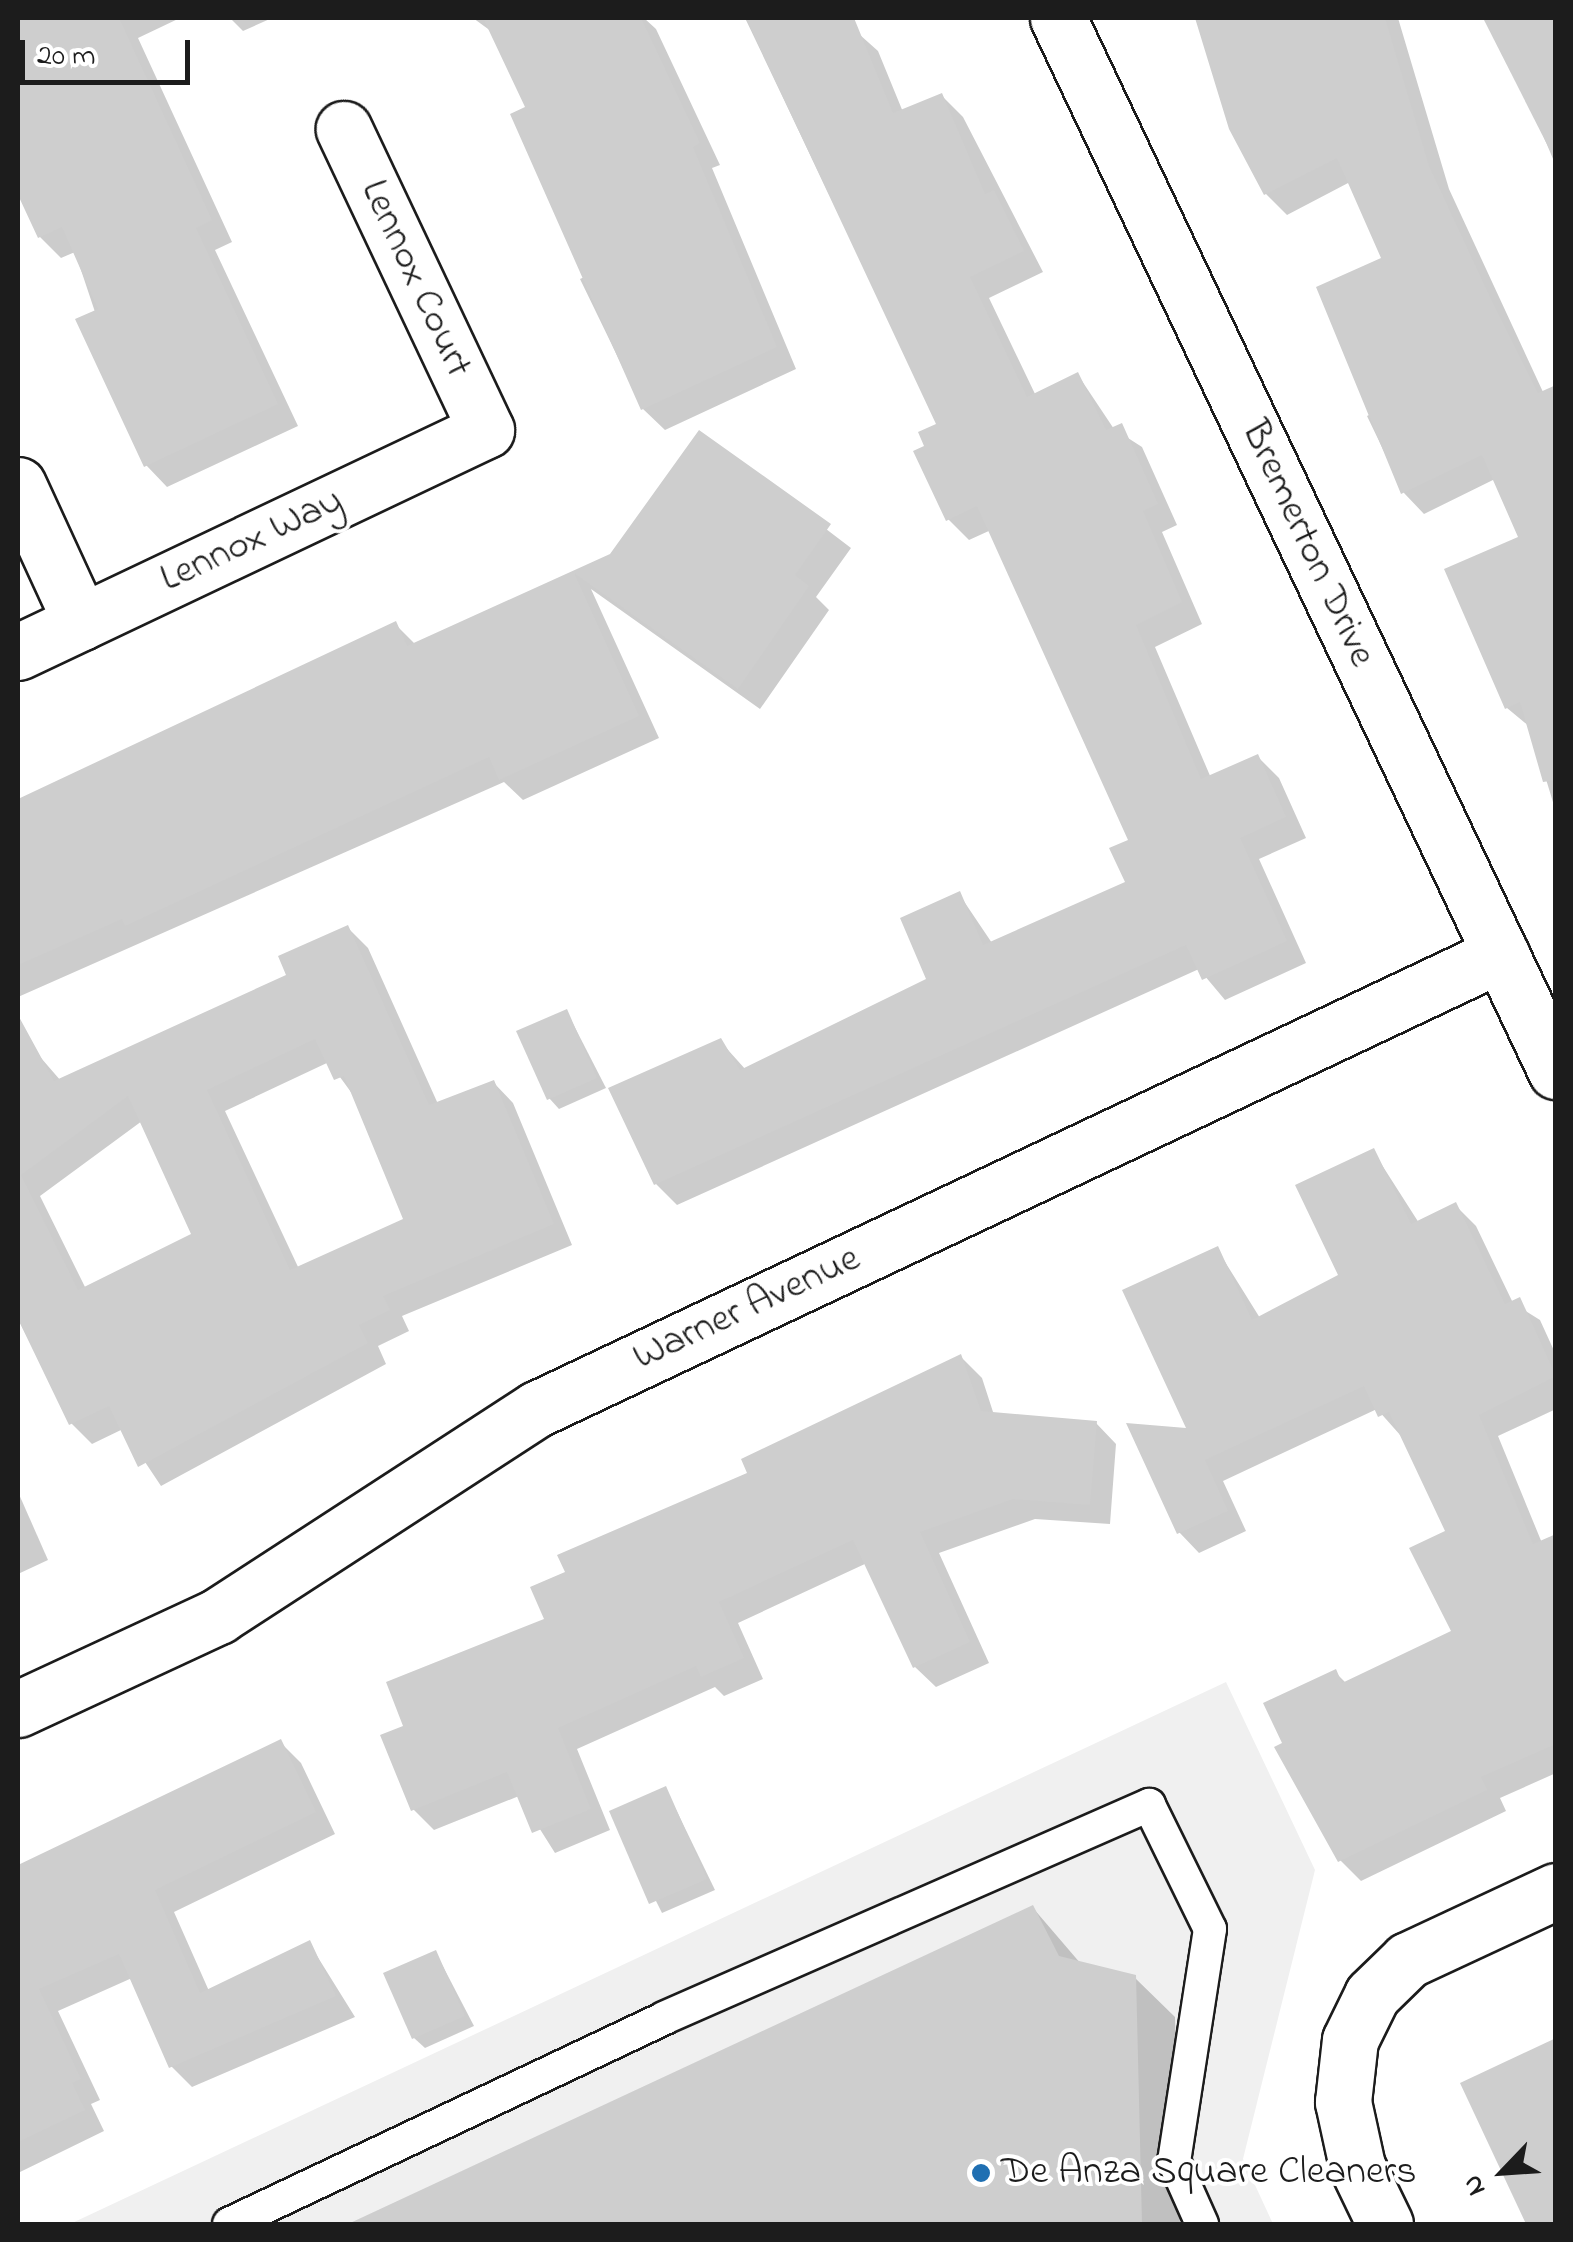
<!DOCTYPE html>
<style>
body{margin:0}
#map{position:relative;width:1573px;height:2242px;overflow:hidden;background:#fff;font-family:"Indie Flower",sans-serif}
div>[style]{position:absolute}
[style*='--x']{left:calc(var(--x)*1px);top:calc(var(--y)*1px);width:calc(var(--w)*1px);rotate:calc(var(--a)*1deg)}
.built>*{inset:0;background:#f0f0f0}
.shadow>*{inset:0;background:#0003}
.building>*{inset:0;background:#cecece}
.roads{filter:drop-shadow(2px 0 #1c1c1c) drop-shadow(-2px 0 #1c1c1c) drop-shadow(0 2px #1c1c1c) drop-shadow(0 -2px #1c1c1c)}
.service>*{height:32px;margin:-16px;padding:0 16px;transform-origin:16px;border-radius:16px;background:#fff}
.minor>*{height:55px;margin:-27.5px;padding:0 27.5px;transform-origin:27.5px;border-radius:27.5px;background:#fff}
.dots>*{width:28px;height:28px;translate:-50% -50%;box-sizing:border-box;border:5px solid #fff;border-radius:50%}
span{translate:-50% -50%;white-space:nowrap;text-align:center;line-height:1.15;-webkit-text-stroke:8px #fff;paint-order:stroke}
.street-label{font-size:40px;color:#1c1c1c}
.poi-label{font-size:40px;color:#1c1c1c}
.left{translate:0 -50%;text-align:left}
.frame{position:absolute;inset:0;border:20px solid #1c1c1c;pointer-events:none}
.north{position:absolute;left:1453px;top:2122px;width:100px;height:100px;-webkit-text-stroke:8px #fff;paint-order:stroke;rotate:245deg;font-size:28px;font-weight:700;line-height:40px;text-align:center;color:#1c1c1c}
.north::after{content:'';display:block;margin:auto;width:35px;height:45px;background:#1c1c1c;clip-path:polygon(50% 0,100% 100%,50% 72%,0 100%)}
.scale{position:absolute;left:20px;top:40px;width:170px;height:45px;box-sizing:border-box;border:5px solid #1c1c1c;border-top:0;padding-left:12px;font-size:30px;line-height:35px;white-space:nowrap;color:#1c1c1c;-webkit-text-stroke:8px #fff;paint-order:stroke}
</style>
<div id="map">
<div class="built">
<div style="clip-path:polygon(1226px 1682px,1315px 1870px,1243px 2159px,1273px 2224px,70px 2224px)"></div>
</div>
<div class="shadow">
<div style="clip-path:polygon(18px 18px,180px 18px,138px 38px,232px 242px,215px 250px,298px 426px,167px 487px,146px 465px,75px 252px,61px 258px,40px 237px,18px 189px)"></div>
<div style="clip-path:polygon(230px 18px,272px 18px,243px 31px)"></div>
<div style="clip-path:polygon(473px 18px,566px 18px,538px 55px,615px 18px,644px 18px,656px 29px,720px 165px,712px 168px,796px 369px,665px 430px,643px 409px,580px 279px,589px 275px,528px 108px,529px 59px)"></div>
<div style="clip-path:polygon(745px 18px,841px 18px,878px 51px,903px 112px,942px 96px,963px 117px,1043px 272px,989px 298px,1036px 396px,1078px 375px,1114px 429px,1142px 447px,1177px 525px,1162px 532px,1202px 624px,1155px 647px,1211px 778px,1258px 757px,1279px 778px,1306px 838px,1259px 859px,1306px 963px,1225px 1000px,1199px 969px,677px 1205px,656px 1184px,720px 1041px,746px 1070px,930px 980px,959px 894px,992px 943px,1128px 884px,1131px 842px,991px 530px,969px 540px,948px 519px,928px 447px,939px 425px)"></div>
<div style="clip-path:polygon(1206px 18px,1253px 18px,1242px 27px,1272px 18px,1398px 18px,1449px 189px,1556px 420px,1556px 812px,1530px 727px,1507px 708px,1522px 538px,1495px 479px,1424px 514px,1404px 493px,1367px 416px,1375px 412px,1384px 259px,1350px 182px,1287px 215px,1266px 194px,1230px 125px,1221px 33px)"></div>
<div style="clip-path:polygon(1486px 18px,1556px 18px,1556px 166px,1534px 114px)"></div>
<div style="clip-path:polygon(700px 433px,851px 548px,816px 597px,829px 610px,760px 709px,591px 589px,659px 738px,523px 800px,504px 782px,18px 997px,18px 800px,395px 624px,416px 645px,612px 556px)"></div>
<div style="clip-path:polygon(evenodd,348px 928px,368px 948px,438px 1104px,493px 1082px,513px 1103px,572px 1245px,402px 1316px,409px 1331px,378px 1346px,386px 1364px,161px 1486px,123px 1429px,92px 1444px,71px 1423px,18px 1319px,18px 1060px,35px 1051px,61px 1081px,290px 976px,348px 928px,329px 1062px,356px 1099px,406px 1220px,299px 1269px,225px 1111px,329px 1062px,348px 928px,142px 1121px,195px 1235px,86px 1289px,40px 1196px,142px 1121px)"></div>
<div style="clip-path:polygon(567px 1012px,606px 1088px,559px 1109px,549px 1098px)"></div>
<div style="clip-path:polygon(1373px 1151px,1419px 1223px,1455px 1205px,1476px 1226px,1513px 1303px,1540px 1320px,1556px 1355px,1556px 1409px,1498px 1436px,1542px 1543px,1556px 1537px,1556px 1773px,1500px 1798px,1506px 1811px,1361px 1881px,1340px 1860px,1285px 1744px,1335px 1672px,1347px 1684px,1455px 1632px,1448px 1532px,1401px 1436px,1377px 1409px,1223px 1481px,1246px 1531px,1199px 1553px,1179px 1532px,1217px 1249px,1260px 1318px,1341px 1276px)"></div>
<div style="clip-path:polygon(961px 1357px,982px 1378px,994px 1415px,1096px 1423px,1116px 1444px,1110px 1524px,1035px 1519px,939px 1553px,989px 1663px,936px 1687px,915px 1667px,867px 1563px,738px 1623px,763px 1679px,724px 1696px,715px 1687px,577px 1749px,610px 1830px,555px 1853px,519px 1796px,434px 1830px,414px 1810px,407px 1728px,547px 1621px,569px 1573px)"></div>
<div style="clip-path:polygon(18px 1492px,48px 1560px,18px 1574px)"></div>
<div style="clip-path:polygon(280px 1742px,301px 1763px,335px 1834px,174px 1912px,209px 1991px,309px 1943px,355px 2017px,192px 2087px,171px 2066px,132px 1978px,58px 2011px,100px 2100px,91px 2104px,104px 2131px,18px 2173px,18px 1866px)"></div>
<div style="clip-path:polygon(666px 1789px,715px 1890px,662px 1913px,612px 1813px)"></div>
<div style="clip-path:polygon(1033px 1908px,1081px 1964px,1134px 1977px,1175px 2017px,1180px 2224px,354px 2224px)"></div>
<div style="clip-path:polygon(436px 1953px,474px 2026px,425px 2048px,414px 2038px)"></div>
</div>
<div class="building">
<div style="clip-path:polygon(18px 18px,119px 18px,212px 220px,196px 228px,278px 404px,144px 467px,75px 319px,98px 309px,62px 227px,38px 238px,18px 195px)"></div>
<div style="clip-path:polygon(483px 18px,641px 18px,700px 143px,693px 147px,777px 347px,641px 410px,510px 114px,525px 107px)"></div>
<div style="clip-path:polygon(746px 18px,854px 18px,893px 113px,942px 93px,985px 194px,994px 190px,1024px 251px,970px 277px,1027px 397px,1078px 372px,1106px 430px,1122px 423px,1158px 504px,1143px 511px,1182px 602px,1136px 625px,1201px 779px,1258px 754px,1286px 817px,1240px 838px,1287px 941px,1202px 980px,1186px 945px,654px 1185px,608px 1088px,721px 1038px,740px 1070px,926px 979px,900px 918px,960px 891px,983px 945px,1125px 882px,1109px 848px,1128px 840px,977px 506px,946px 521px,913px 451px,924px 446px,918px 432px,936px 424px)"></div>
<div style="clip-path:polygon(1195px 18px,1385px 18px,1429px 166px,1489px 295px,1538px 393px,1556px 385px,1556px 780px,1543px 782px,1520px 702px,1505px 709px,1444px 569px,1518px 537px,1482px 455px,1401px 494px,1316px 287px,1381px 258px,1337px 158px,1264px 195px,1229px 129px)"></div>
<div style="clip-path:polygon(1483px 18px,1556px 18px,1556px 162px)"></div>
<div style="clip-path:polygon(699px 430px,831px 524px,795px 575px,809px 586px,738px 689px,574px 573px,639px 716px,499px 780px,489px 757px,125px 926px,122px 919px,18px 965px,18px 799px,396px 621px,407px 646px,610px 554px)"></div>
<div style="clip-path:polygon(evenodd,348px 925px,429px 1105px,494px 1080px,554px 1224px,383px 1296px,390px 1310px,359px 1325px,368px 1343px,138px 1467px,109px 1406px,69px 1425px,18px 1319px,18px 1015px,54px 1081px,286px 975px,278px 956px,348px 925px,315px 1039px,334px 1080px,344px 1076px,403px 1219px,290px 1270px,207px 1090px,315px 1039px,348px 925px,128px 1096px,191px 1234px,78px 1290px,21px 1175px,128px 1096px)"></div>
<div style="clip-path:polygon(567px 1009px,597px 1078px,547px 1100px,516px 1031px)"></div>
<div style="clip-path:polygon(1374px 1148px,1411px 1224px,1456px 1202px,1505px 1304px,1520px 1297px,1556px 1376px,1479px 1415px,1533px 1544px,1556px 1534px,1556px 1744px,1481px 1777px,1487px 1790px,1338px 1862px,1274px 1747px,1282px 1743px,1263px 1703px,1336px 1669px,1342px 1683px,1451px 1631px,1409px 1548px,1445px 1531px,1389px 1412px,1378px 1417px,1364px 1386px,1205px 1460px,1228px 1511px,1177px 1534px,1126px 1423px,1186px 1428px,1122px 1290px,1218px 1246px,1252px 1320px,1338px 1275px,1295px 1185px)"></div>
<div style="clip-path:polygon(961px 1354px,981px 1411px,1097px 1421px,1090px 1505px,1013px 1499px,920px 1532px,970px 1642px,913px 1668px,853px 1540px,719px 1602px,744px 1658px,701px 1677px,696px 1666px,558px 1728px,591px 1809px,532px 1833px,507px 1772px,411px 1811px,380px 1735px,403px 1726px,386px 1682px,544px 1619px,530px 1587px,565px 1572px,557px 1555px,747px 1473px,741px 1459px)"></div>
<div style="clip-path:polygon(281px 1739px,316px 1812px,155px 1890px,200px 1993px,310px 1940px,336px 1996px,169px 2068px,119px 1954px,39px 1989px,81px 2079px,72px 2083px,85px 2110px,18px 2142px,18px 1865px)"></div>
<div style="clip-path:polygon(666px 1786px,707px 1879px,649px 1904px,609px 1811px)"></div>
<div style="clip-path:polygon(1033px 1905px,1059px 1956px,1136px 1975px,1142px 2224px,348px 2224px)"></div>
<div style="clip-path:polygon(436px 1950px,465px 2016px,412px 2039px,383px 1973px)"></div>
<div style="clip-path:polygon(1556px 2038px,1556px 2224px,1526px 2224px,1460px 2083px)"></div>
</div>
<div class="roads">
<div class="service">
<div style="--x:229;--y:2224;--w:481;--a:-25.3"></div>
<div style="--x:664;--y:2018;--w:530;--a:-23.71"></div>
<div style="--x:1149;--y:1805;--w:138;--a:63.8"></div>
<div style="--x:1210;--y:1929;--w:235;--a:98.8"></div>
<div style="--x:1174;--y:2161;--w:69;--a:66"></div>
</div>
<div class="minor">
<div style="--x:1058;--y:18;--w:1165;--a:64.69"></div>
<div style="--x:18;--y:485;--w:151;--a:65.3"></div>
<div style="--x:18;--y:652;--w:518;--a:-25.38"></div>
<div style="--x:486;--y:430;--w:333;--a:-115.3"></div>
<div style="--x:18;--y:1709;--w:221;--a:-24.9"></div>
<div style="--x:218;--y:1616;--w:380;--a:-33"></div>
<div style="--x:537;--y:1409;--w:1066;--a:-25.27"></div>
<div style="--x:1385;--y:2224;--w:64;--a:-115.8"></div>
<div style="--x:1357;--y:2166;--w:66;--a:-102.3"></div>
<div style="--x:1343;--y:2102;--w:62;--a:-83.6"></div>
<div style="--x:1350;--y:2040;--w:50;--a:-63.9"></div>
<div style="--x:1372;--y:1995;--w:50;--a:-44.2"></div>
<div style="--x:1408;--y:1960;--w:163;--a:-25"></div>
</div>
</div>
<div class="dots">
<div style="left:981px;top:2173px;background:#1f6fb2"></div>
</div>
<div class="street-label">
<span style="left:415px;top:279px;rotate:65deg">Lennox Court</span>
<span style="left:252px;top:541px;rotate:-25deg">Lennox Way</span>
<span style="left:1307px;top:544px;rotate:65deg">Bremerton Drive</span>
<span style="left:747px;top:1309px;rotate:-25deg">Warner Avenue</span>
</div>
<div class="poi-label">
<span class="left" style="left:1001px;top:2173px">De Anza Square Cleaners</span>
</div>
<div class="frame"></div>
<div class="north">N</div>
<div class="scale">20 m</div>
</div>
